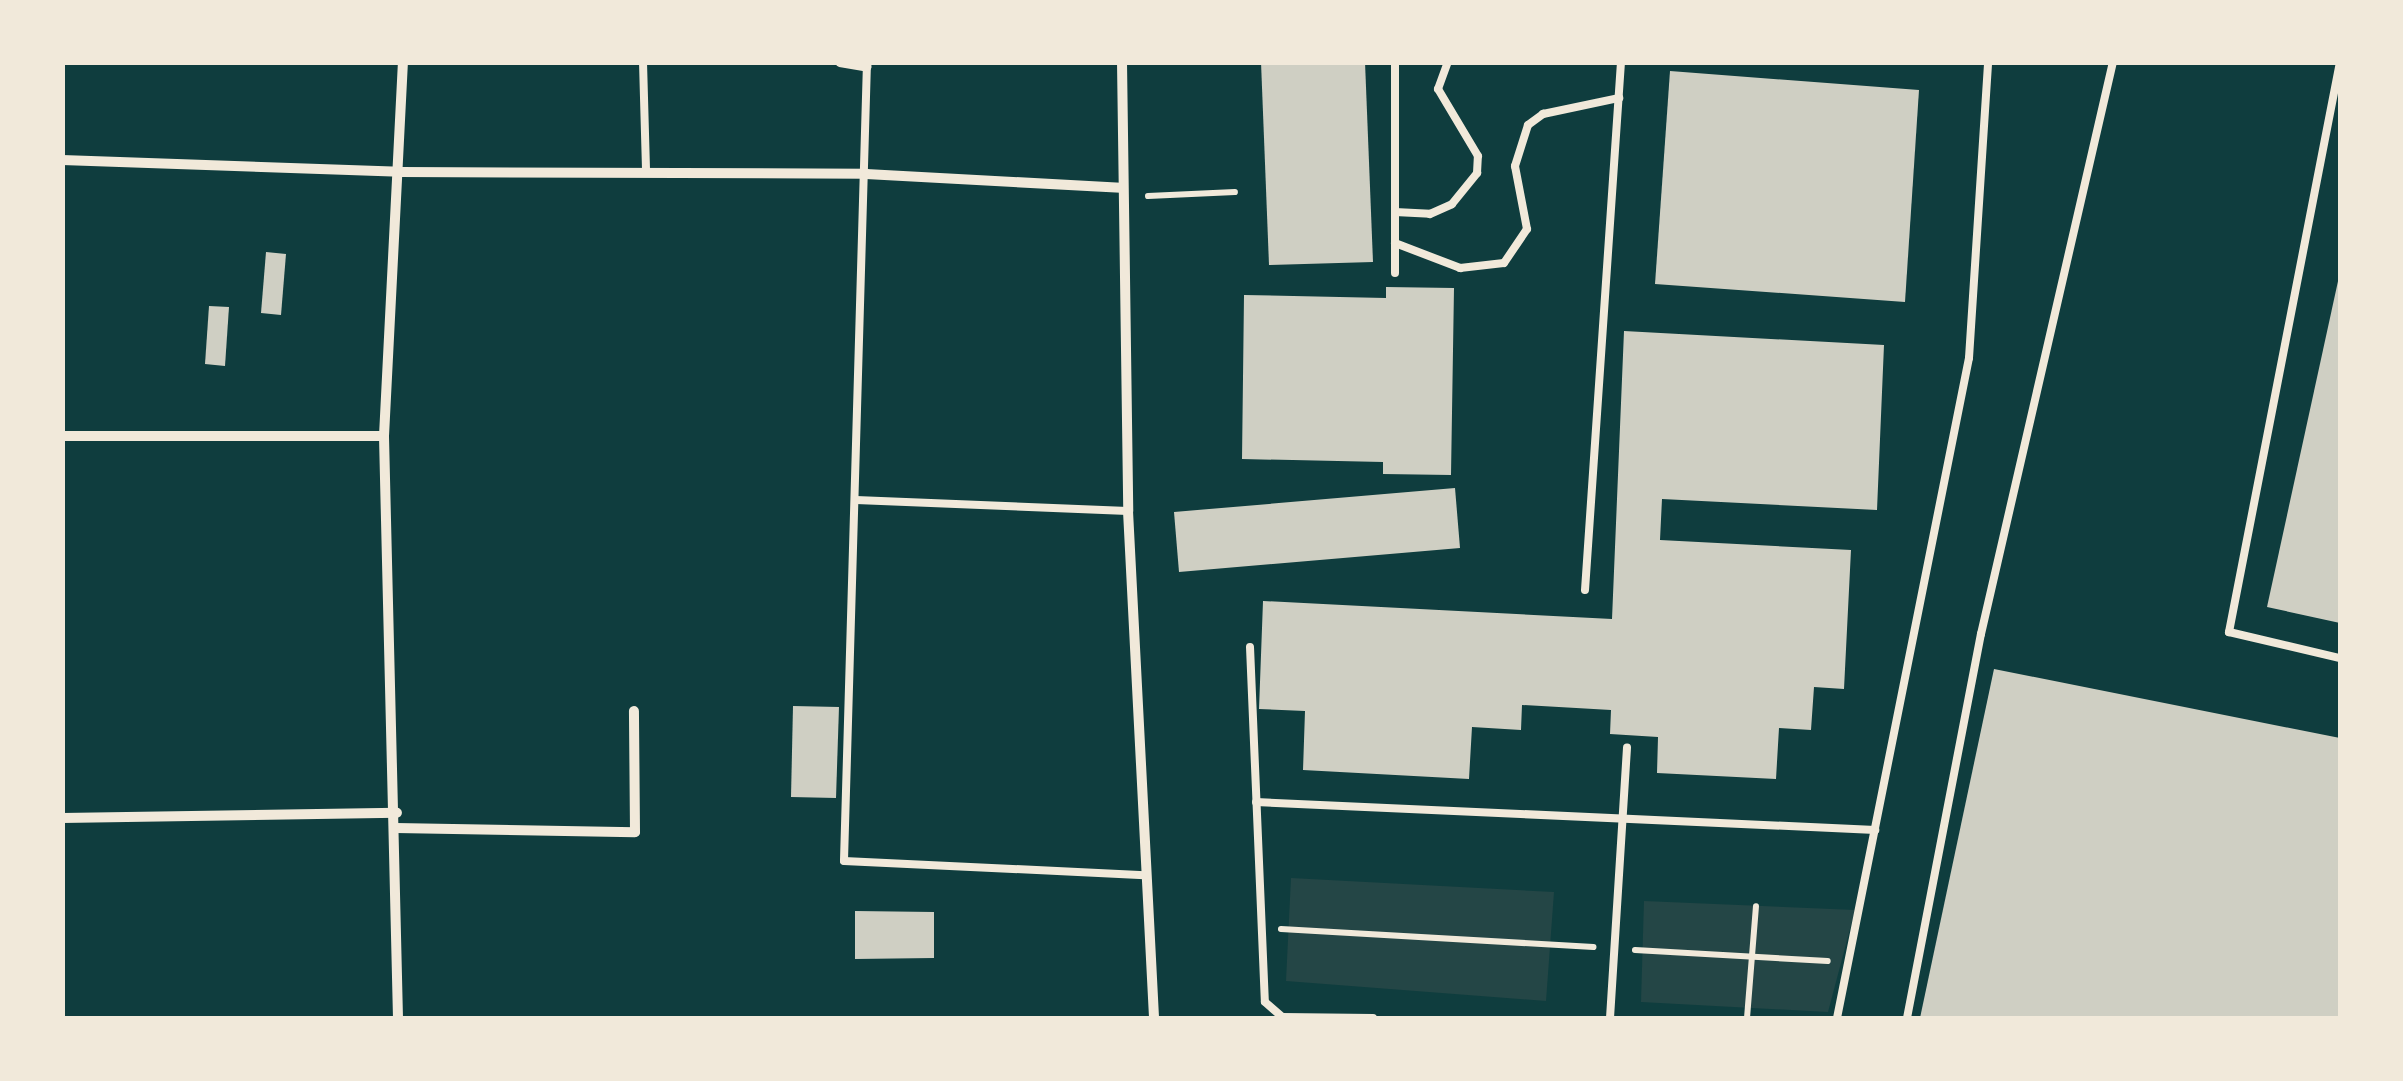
<!DOCTYPE html>
<style>
body{margin:0}
#map{position:relative;width:2403px;height:1081px;overflow:hidden;background:#0f3d3e;font-family:Cabin,sans-serif}
div>[style]{position:absolute}
[style*='--x']{left:calc(var(--x)*1px);top:calc(var(--y)*1px);width:calc(var(--w)*1px);rotate:calc(var(--a)*1deg)}
.green>*{inset:0;background:#244646}
.building>*{inset:0;background:#cfcfc3}
.path>*{height:6px;margin:-3px;padding:0 3px;transform-origin:3px;border-radius:3px;background:#f1e9da}
.service>*{height:8px;margin:-4px;padding:0 4px;transform-origin:4px;border-radius:4px;background:#f1e9da}
.minor>*{height:10px;margin:-5px;padding:0 5px;transform-origin:5px;border-radius:5px;background:#f1e9da}
span{translate:-50% -50%;white-space:nowrap;text-align:center;line-height:1.15;-webkit-text-stroke:8px #f1e9da;paint-order:stroke}
.frame{position:absolute;inset:0;border:65px solid #f1e9da;pointer-events:none}
</style>
<div id="map">
<div class="green">
<div style="clip-path:polygon(1291px 878px,1554px 892px,1546px 1001px,1286px 981px)"></div>
<div style="clip-path:polygon(1644px 901px,1855px 910px,1828px 1012px,1641px 1002px)"></div>
</div>
<div class="building">
<div style="clip-path:polygon(1261px 62px,1365px 62px,1373px 262px,1269px 265px)"></div>
<div style="clip-path:polygon(1670px 71px,1919px 90px,1905px 302px,1655px 284px)"></div>
<div style="clip-path:polygon(266px 252px,286px 254px,281px 315px,261px 313px)"></div>
<div style="clip-path:polygon(2340px 272px,2340px 623px,2267px 607px)"></div>
<div style="clip-path:polygon(1386px 287px,1454px 288px,1451px 475px,1383px 474px,1383px 462px,1242px 459px,1244px 295px,1386px 298px)"></div>
<div style="clip-path:polygon(209px 306px,229px 307px,225px 366px,205px 364px)"></div>
<div style="clip-path:polygon(1624px 331px,1884px 345px,1877px 510px,1662px 499px,1660px 540px,1851px 550px,1844px 689px,1814px 687px,1811px 730px,1779px 728px,1776px 779px,1657px 773px,1658px 737px,1610px 734px,1611px 710px,1522px 705px,1521px 730px,1472px 727px,1469px 779px,1303px 770px,1305px 711px,1259px 709px,1263px 601px,1612px 619px)"></div>
<div style="clip-path:polygon(1455px 488px,1460px 548px,1179px 572px,1174px 512px)"></div>
<div style="clip-path:polygon(1994px 669px,2340px 738px,2340px 1018px,1920px 1018px)"></div>
<div style="clip-path:polygon(793px 706px,839px 707px,836px 798px,791px 797px)"></div>
<div style="clip-path:polygon(855px 911px,934px 912px,934px 958px,855px 959px)"></div>
</div>
<div class="path">
<div style="--x:1148;--y:196;--w:87;--a:-2.6"></div>
<div style="--x:1281;--y:929;--w:313;--a:3.3"></div>
<div style="--x:1635;--y:950;--w:193;--a:3.3"></div>
<div style="--x:1747;--y:1018;--w:112;--a:-85.4"></div>
</div>
<div class="service">
<div style="--x:643;--y:62;--w:107;--a:88.4"></div>
<div style="--x:867;--y:62;--w:799;--a:91.65"></div>
<div style="--x:844;--y:861;--w:301;--a:2.7"></div>
<div style="--x:2340;--y:62;--w:581;--a:101.02"></div>
<div style="--x:2229;--y:632;--w:114;--a:13.2"></div>
<div style="--x:1395;--y:212;--w:35;--a:3"></div>
<div style="--x:1430;--y:214;--w:24;--a:-24"></div>
<div style="--x:1452;--y:204;--w:40;--a:-51"></div>
<div style="--x:1477;--y:173;--w:17;--a:-87"></div>
<div style="--x:1478;--y:156;--w:78;--a:-120.8"></div>
<div style="--x:1438;--y:89;--w:29;--a:-70"></div>
<div style="--x:1395;--y:243;--w:70;--a:21"></div>
<div style="--x:1460;--y:268;--w:44;--a:-6.5"></div>
<div style="--x:1504;--y:263;--w:41;--a:-55.9"></div>
<div style="--x:1527;--y:229;--w:64;--a:-100.8"></div>
<div style="--x:1515;--y:166;--w:43;--a:-72.4"></div>
<div style="--x:1528;--y:125;--w:19;--a:-36"></div>
<div style="--x:1543;--y:114;--w:78;--a:-11.9"></div>
<div style="--x:1395;--y:273;--w:211;--a:-90"></div>
<div style="--x:856;--y:500;--w:272;--a:2.3"></div>
<div style="--x:1585;--y:590;--w:529;--a:-86.1"></div>
<div style="--x:1250;--y:647;--w:355;--a:87.6"></div>
<div style="--x:1265;--y:1002;--w:23;--a:41"></div>
<div style="--x:1282;--y:1017;--w:91;--a:0.6"></div>
<div style="--x:1256;--y:802;--w:620;--a:2.59"></div>
<div style="--x:1610;--y:1018;--w:271;--a:-86.4"></div>
<div style="--x:1837;--y:1018;--w:673;--a:-78.69"></div>
<div style="--x:1969;--y:358;--w:297;--a:-86.3"></div>
<div style="--x:1907;--y:1018;--w:391;--a:-79.1"></div>
<div style="--x:1981;--y:634;--w:587;--a:-77.01"></div>
</div>
<div class="minor">
<div style="--x:840;--y:62;--w:27;--a:10"></div>
<div style="--x:1122;--y:62;--w:449;--a:89.2"></div>
<div style="--x:1128;--y:511;--w:508;--a:87.06"></div>
<div style="--x:62;--y:160;--w:338;--a:2"></div>
<div style="--x:400;--y:172;--w:466;--a:0.2"></div>
<div style="--x:866;--y:174;--w:255;--a:3.1"></div>
<div style="--x:62;--y:436;--w:322;--a:0"></div>
<div style="--x:62;--y:818;--w:335;--a:-0.9"></div>
<div style="--x:396;--y:828;--w:239;--a:1"></div>
<div style="--x:635;--y:832;--w:121;--a:-90.5"></div>
<div style="--x:398;--y:1018;--w:582;--a:-91.38"></div>
<div style="--x:384;--y:436;--w:374;--a:-87.1"></div>
</div>
<div class="frame"></div>
</div>
